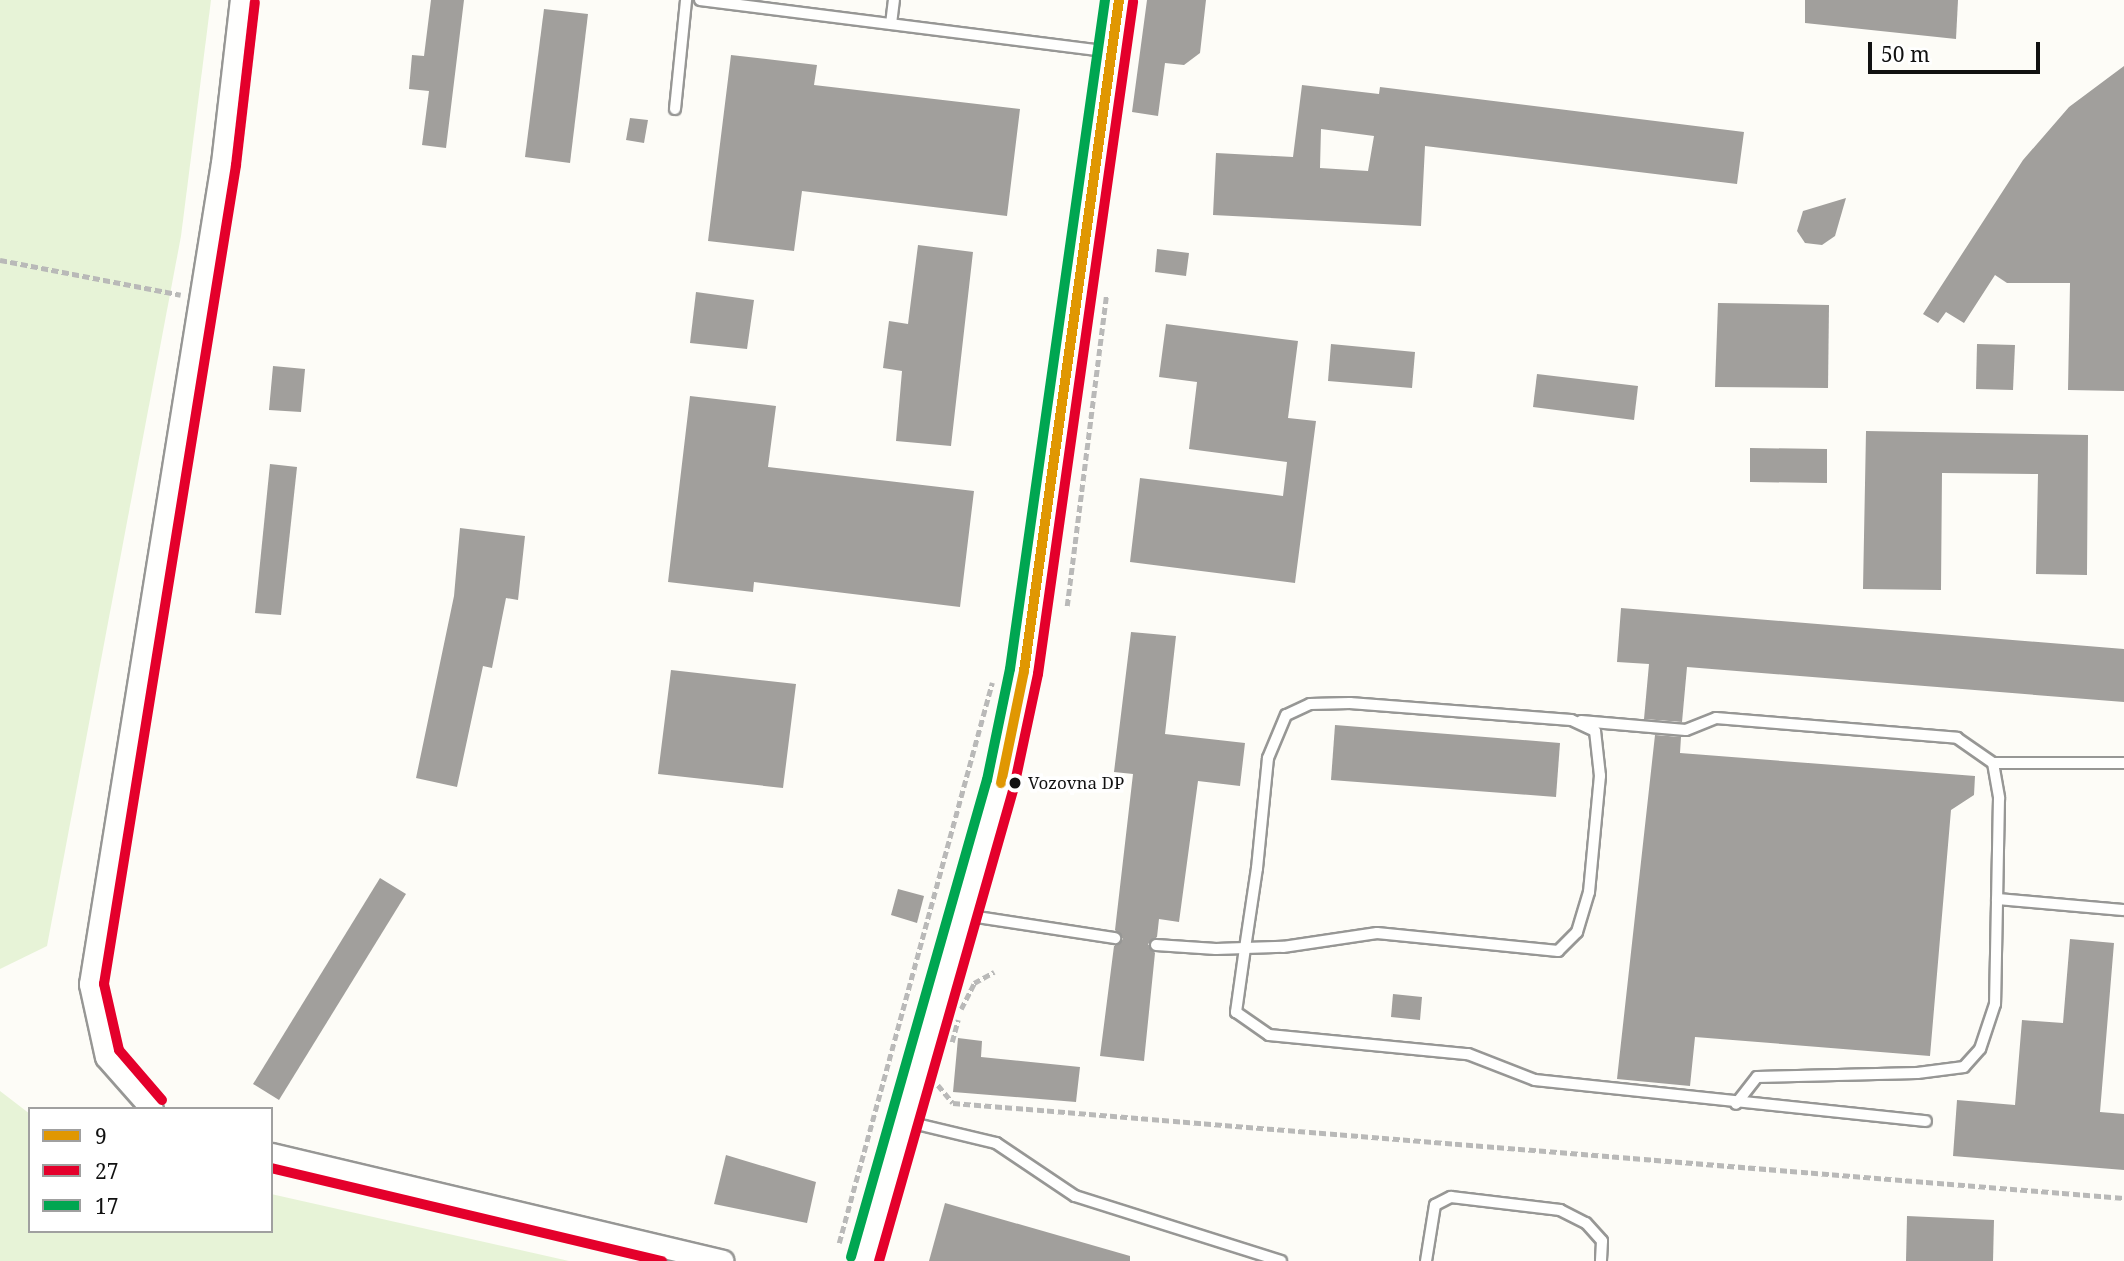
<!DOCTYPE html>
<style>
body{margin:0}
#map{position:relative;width:2124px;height:1261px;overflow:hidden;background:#fdfcf7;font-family:"Noto Serif",serif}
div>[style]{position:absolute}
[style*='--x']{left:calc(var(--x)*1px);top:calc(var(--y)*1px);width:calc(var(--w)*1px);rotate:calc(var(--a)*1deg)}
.green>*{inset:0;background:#e7f3d7}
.building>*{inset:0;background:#a19f9c}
.path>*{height:4.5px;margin-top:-2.25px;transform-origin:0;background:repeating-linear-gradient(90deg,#b9b9b8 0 7px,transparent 0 10.5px)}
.roads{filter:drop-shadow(2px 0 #979795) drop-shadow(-2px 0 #979795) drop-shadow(0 2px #979795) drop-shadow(0 -2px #979795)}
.lane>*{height:10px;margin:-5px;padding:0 5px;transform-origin:5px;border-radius:5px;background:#fffffe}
.street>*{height:21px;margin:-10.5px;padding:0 10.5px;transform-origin:10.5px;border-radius:10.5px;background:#fffffe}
.bus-1>*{height:10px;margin:-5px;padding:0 5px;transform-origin:5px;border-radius:5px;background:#e09702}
.bus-2>*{height:10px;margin:-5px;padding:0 5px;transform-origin:5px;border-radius:5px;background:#e4002b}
.bus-3>*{height:10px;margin:-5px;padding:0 5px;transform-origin:5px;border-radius:5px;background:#00a651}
.dots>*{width:19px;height:19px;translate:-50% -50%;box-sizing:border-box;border:4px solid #fff;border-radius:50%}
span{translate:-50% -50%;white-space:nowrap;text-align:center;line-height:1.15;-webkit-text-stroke:7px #fff;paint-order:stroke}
.bus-label{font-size:17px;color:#111}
.left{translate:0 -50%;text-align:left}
.legend{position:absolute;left:28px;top:1107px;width:245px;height:126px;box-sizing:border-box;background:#fff;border:2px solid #a0a0a0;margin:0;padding:9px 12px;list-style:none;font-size:21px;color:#111}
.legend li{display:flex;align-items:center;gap:14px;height:35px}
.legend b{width:35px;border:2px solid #a0a0a0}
.scale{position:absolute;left:1868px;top:42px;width:172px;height:32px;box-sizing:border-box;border:4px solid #111;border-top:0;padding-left:9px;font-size:21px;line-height:24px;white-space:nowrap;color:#111;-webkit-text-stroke:5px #fff;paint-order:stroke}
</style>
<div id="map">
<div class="green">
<div style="clip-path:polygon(0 0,211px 0,181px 236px,47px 946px,0 969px)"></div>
<div style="clip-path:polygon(0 1091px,30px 1114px,30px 1231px,271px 1231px,271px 1194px,569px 1261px,0 1261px)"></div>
</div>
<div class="building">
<div style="clip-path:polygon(431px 0,464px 0,446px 148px,422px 145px,429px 91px,409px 89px,412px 55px,424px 56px)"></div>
<div style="clip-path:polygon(1147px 0,1206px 0,1200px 53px,1184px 65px,1165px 63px,1158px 116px,1132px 112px)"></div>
<div style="clip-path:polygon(1805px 0,1958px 0,1956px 39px,1805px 23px)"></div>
<div style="clip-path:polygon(544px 9px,588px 14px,570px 163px,525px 157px)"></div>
<div style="clip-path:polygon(731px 55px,817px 65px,814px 85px,1020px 109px,1007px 216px,802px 191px,794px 251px,708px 241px)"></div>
<div style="clip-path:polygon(2124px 66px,2124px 391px,2068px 390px,2070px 283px,2007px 283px,1995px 275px,1964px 323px,1946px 312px,1938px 323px,1923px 314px,2023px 160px,2069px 107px)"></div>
<div style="clip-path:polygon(evenodd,1302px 85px,1379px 94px,1380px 87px,1744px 132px,1737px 184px,1425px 146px,1421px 226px,1213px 215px,1216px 153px,1293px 157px,1302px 85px,1321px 129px,1374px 136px,1368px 171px,1320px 168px,1321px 129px)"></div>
<div style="clip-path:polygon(630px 118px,648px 120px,644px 143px,626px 140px)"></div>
<div style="clip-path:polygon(1846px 198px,1835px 236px,1822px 245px,1805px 243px,1797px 231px,1803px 211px)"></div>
<div style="clip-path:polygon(918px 245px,973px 252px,951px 446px,896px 441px,902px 371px,883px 368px,889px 321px,908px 324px)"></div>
<div style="clip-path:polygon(1157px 249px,1189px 253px,1186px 276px,1155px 272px)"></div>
<div style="clip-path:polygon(696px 292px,754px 300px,747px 349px,690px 343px)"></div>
<div style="clip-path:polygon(1718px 303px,1829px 305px,1828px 388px,1715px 387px)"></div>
<div style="clip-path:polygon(1166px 324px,1298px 341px,1288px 418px,1316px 421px,1295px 583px,1130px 562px,1140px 478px,1283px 496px,1287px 462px,1189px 449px,1197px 382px,1159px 377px)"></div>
<div style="clip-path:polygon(1331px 344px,1415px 352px,1412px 388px,1328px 381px)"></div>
<div style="clip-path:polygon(1977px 344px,2015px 345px,2013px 390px,1976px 389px)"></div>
<div style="clip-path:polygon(273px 366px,305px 369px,301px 412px,269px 410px)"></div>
<div style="clip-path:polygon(1537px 374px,1638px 386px,1634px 420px,1533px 407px)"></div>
<div style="clip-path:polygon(690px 396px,776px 406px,768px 467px,974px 491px,960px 607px,754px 582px,753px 592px,668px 582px)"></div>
<div style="clip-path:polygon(1866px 431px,2088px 435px,2087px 575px,2036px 574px,2038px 474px,1942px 473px,1941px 590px,1863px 589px)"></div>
<div style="clip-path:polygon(1750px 448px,1827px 449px,1827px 483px,1750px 482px)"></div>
<div style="clip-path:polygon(270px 464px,297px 467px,281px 615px,255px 613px)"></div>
<div style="clip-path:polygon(460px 528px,525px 536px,518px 600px,506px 598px,492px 668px,483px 666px,457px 787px,416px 778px,454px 596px)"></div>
<div style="clip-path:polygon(1621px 608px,2124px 649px,2124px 702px,1687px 667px,1682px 722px,1644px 719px,1649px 664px,1617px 662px)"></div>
<div style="clip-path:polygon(1131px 632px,1176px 636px,1165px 734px,1245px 743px,1240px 786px,1198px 781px,1179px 922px,1159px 919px,1157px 937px,1148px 944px,1155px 953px,1144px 1061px,1100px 1056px,1114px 946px,1123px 939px,1115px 930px,1133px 774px,1114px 772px)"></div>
<div style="clip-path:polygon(671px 670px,796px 684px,783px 788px,658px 774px)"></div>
<div style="clip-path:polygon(1335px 725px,1560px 743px,1556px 797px,1331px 780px)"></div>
<div style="clip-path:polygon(1655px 735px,1681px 737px,1680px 753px,1975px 776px,1974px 795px,1951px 810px,1930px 1056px,1695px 1037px,1690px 1086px,1617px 1079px)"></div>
<div style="clip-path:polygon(380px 878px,406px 894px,279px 1100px,253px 1084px)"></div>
<div style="clip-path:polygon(898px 889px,924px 896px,917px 923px,891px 915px)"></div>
<div style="clip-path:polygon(2070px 939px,2114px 943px,2100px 1112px,2124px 1114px,2124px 1170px,1953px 1156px,1957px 1100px,2015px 1105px,2022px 1020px,2063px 1023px)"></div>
<div style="clip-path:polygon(1393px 994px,1422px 997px,1420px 1020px,1391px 1017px)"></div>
<div style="clip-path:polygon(958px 1038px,982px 1041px,981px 1057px,1080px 1067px,1076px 1102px,953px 1092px)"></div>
<div style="clip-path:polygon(726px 1155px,816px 1182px,807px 1223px,714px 1204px)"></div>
<div style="clip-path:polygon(945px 1203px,1130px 1256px,1130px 1261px,929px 1261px)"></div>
<div style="clip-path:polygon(1907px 1216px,1994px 1220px,1993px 1261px,1906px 1261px)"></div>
</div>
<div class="path">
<div style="--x:0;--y:260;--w:184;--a:10.9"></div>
<div style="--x:1067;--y:606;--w:312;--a:-82.8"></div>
<div style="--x:961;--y:1009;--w:29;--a:-63"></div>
<div style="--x:974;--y:983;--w:23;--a:-29"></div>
<div style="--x:952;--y:1042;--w:23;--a:-75"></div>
<div style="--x:938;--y:1085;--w:23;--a:50"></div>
<div style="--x:953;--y:1103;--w:1175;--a:4.64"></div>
<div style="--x:839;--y:1243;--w:581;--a:-74.72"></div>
</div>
<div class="roads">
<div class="lane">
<div style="--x:700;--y:0;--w:414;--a:7.2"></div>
<div style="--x:891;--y:24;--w:24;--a:-83"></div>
<div style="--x:675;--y:109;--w:110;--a:-84.2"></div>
<div style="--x:1581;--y:721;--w:105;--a:4.9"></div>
<div style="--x:1686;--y:730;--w:32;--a:-22"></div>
<div style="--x:1716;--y:718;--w:242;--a:4.7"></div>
<div style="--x:1957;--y:738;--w:44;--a:34.8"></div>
<div style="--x:1993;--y:763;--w:36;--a:80"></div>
<div style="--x:1999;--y:798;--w:206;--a:91.1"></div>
<div style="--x:1995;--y:1004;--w:47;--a:108.4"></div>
<div style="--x:1980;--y:1049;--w:24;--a:132"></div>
<div style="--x:1964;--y:1067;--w:47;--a:172.7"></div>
<div style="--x:1917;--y:1073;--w:160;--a:178.6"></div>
<div style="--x:1757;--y:1077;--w:34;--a:128"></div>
<div style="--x:1993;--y:763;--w:131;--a:0"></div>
<div style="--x:1997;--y:899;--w:127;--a:5"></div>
<div style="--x:964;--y:915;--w:153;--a:8.7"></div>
<div style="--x:1156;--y:945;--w:60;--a:3.8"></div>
<div style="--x:1216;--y:949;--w:29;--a:-2"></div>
<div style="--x:1245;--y:948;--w:38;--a:-2"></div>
<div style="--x:1283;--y:947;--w:95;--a:-8.5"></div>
<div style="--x:1377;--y:933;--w:182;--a:5.7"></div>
<div style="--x:1558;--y:951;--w:27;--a:-45"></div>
<div style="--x:1577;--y:932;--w:42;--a:-73.3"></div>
<div style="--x:1589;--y:892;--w:117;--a:-84.6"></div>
<div style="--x:1600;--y:776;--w:45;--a:-96.3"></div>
<div style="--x:1595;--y:731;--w:26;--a:-155"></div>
<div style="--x:1571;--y:720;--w:222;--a:-175.6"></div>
<div style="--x:1350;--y:703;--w:40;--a:178.6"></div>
<div style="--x:1310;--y:704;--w:26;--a:155"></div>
<div style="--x:1286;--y:715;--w:47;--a:112.7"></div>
<div style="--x:1268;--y:758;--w:111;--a:95.7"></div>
<div style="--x:1257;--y:868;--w:81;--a:98.5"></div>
<div style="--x:1245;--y:948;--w:65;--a:98"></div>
<div style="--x:1236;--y:1012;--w:40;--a:34.9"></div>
<div style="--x:1269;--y:1035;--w:200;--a:5.5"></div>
<div style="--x:1468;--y:1054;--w:72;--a:21.2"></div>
<div style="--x:1535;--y:1080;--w:393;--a:6"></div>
<div style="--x:904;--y:1121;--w:95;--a:13.4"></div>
<div style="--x:996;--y:1143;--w:95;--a:33.9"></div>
<div style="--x:1075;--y:1196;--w:216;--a:17.5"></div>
<div style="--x:1426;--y:1261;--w:57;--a:-80.9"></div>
<div style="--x:1435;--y:1205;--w:18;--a:-27"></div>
<div style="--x:1451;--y:1197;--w:110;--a:6.8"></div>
<div style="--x:1560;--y:1210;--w:29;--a:27"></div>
<div style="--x:1586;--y:1223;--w:24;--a:48"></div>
<div style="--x:1602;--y:1241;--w:20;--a:93"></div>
</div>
<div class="street">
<div style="--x:152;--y:1109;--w:69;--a:-131.5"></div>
<div style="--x:106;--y:1057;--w:75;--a:-102.4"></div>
<div style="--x:90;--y:984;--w:832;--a:-80.87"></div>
<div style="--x:222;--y:163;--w:164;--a:-83.4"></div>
<div style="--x:271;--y:1154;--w:464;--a:13.3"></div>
<div style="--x:864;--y:1261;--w:497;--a:-74"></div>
<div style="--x:1001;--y:783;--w:114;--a:-78.4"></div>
<div style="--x:1024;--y:671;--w:678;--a:-81.94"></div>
</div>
</div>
<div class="bus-1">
<div style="--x:1001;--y:783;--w:114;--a:-78.4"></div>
<div style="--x:1024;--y:671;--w:678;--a:-81.94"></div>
</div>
<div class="bus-2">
<div style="--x:162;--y:1100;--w:66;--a:-130.7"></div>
<div style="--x:119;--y:1050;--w:68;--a:-102.8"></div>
<div style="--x:104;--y:984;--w:830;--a:-80.84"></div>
<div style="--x:236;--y:165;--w:164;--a:-83.4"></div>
<div style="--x:271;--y:1168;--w:402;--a:13.4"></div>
<div style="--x:879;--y:1261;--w:493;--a:-74.1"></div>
<div style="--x:1014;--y:787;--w:116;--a:-78"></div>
<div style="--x:1038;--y:674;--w:679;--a:-81.95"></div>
</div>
<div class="bus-3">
<div style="--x:851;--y:1257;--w:496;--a:-74.1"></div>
<div style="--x:987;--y:780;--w:113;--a:-78.3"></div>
<div style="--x:1010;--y:669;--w:676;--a:-81.92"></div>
</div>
<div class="dots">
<div style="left:1015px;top:783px;background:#111"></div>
</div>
<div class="bus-label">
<span class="left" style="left:1028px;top:783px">Vozovna DP</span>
</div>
<ul class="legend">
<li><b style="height:9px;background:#e09702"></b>9</li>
<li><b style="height:9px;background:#e4002b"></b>27</li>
<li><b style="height:9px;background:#00a651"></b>17</li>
</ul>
<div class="scale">50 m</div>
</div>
